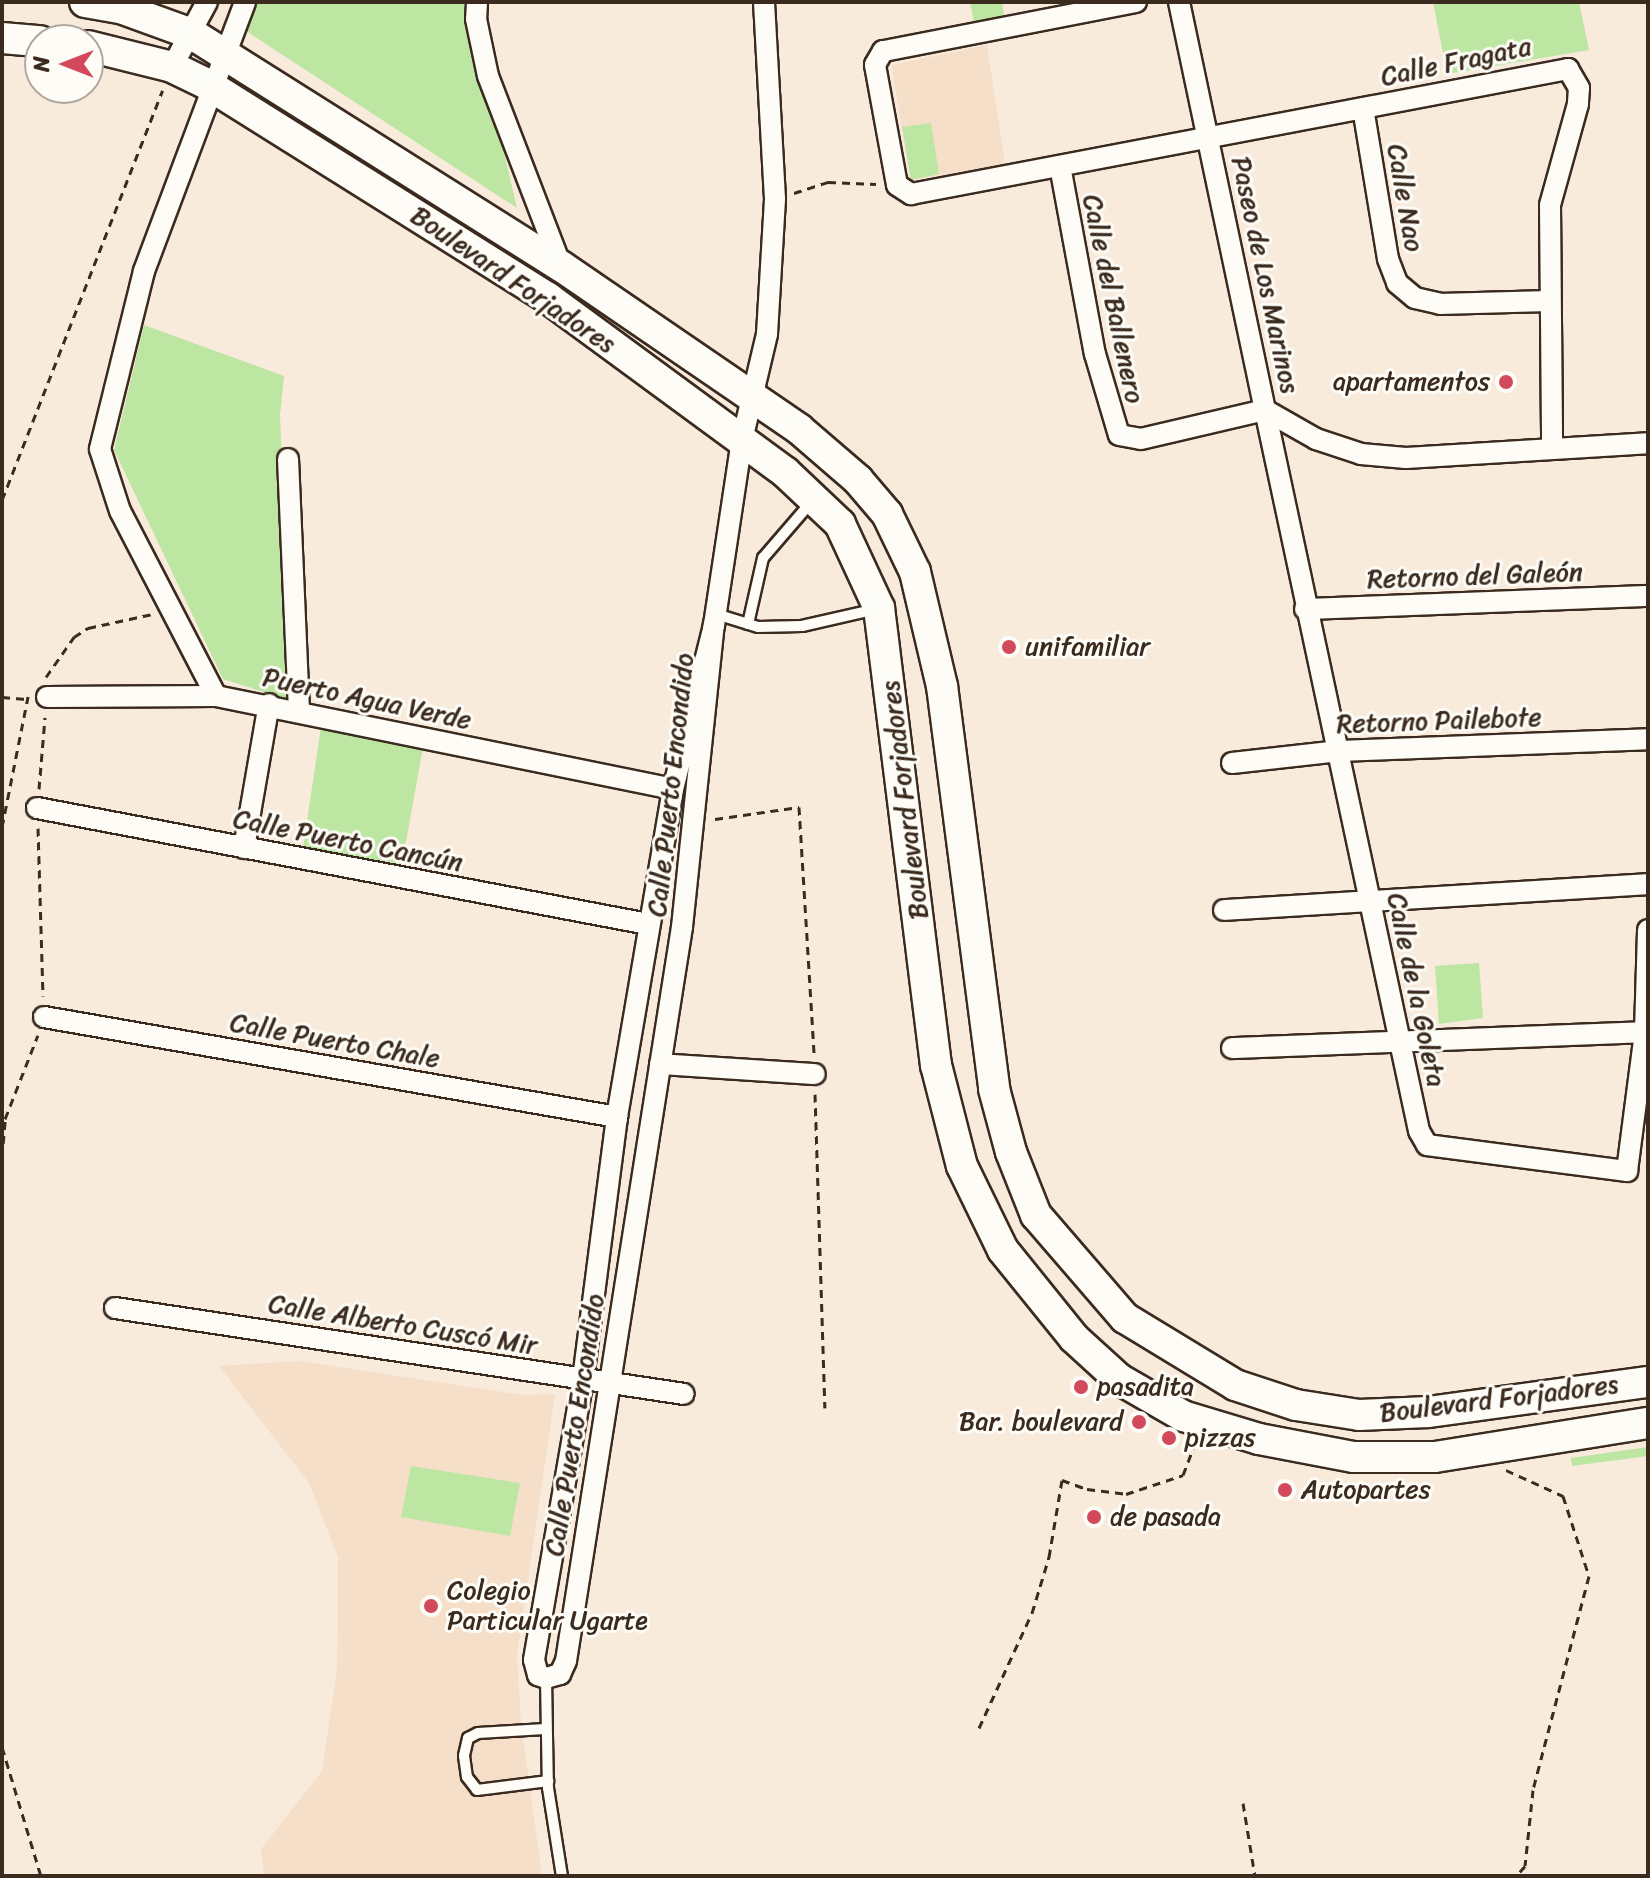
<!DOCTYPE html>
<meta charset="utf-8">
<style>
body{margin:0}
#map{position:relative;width:1650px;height:1878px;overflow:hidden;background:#f8ebdc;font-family:Sriracha,sans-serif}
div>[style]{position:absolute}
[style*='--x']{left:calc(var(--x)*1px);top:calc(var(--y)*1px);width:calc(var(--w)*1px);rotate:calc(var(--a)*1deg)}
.built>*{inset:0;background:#f5dfc9}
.green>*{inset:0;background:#bce6a2}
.path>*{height:3px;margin-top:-1.5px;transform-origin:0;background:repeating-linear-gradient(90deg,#3b2a1e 0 8px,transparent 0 14px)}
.roads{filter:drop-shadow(2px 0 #3b2a1e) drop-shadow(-2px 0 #3b2a1e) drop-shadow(0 2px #3b2a1e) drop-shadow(0 -2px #3b2a1e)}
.service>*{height:10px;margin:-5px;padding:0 5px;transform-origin:5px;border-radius:5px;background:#fdfcf7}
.minor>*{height:20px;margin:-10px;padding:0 10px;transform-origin:10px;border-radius:10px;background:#fdfcf7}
.secondary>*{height:30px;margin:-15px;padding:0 15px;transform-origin:15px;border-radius:15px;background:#fdfcf7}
.dots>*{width:22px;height:22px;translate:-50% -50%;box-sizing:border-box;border:4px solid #fdfcf7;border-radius:50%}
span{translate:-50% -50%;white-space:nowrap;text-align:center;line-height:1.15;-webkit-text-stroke:6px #fdfcf7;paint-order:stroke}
.street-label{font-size:26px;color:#3b2a1e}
.poi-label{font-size:26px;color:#3b2a1e}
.right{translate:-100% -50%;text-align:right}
.left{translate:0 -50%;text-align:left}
.frame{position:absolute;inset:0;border:4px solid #3b2a1e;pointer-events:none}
.north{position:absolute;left:24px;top:24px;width:80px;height:80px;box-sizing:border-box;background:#fdfcf7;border:2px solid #afa8a0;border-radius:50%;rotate:270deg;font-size:22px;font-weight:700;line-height:32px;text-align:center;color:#3b2a1e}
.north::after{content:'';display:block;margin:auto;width:28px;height:36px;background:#d1495b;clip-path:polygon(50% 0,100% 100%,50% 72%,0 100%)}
</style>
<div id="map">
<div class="built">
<div style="clip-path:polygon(987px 45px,1005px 164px,911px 180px,891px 65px)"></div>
<div style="clip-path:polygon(300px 1361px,524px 1395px,555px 1394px,517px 1655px,521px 1723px,542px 1876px,264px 1876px,261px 1849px,322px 1771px,337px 1669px,338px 1557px,309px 1483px,219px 1366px)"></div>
</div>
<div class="green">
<div style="clip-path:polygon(256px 2px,469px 2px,517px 208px,246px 31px)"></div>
<div style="clip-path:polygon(970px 2px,1002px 2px,1004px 16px,974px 23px)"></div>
<div style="clip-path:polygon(1433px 2px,1579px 2px,1589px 50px,1447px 74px)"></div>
<div style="clip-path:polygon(931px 123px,939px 174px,911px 180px,902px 127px)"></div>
<div style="clip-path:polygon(144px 325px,284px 376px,280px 415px,292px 701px,223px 679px,114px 450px)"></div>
<div style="clip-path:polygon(321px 727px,423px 747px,402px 864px,303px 848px)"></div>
<div style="clip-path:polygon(1479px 963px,1483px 1018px,1439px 1024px,1435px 966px)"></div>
<div style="clip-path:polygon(1648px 1447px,1648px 1456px,1572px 1466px,1571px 1458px)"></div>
<div style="clip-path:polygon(411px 1466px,520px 1483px,510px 1536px,401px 1517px)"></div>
</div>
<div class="path">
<div style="--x:794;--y:193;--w:36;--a:-18"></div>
<div style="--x:828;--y:182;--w:48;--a:2.4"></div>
<div style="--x:2;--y:500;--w:440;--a:-68.6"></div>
<div style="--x:46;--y:677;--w:49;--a:-55"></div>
<div style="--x:74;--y:637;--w:17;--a:-33"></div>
<div style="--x:88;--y:628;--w:66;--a:-12.3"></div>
<div style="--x:2;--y:697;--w:24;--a:5"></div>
<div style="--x:39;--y:789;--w:72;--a:-85.2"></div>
<div style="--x:715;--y:819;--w:85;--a:-8.1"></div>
<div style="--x:799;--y:807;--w:247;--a:86.5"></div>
<div style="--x:2;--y:827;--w:133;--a:-78.7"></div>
<div style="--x:38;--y:828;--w:168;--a:88.3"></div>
<div style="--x:815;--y:1094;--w:314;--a:88.2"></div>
<div style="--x:2;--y:1157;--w:38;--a:-85"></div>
<div style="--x:5;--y:1119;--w:90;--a:-68.6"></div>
<div style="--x:1506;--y:1470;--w:63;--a:24.5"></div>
<div style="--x:1563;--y:1496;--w:84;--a:72"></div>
<div style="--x:1589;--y:1576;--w:221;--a:104.7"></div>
<div style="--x:1533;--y:1790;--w:76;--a:96"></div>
<div style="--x:1525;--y:1866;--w:13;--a:132"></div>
<div style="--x:979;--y:1728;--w:127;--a:-65.3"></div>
<div style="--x:1032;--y:1613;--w:59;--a:-73.1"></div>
<div style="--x:1049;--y:1557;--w:78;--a:-80.4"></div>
<div style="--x:1062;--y:1480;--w:27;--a:20"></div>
<div style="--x:1087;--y:1489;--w:39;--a:7"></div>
<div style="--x:1126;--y:1494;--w:60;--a:-18.4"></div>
<div style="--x:1183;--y:1475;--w:33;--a:-69"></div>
<div style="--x:2;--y:1747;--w:135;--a:73.2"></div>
<div style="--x:1243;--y:1803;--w:74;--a:80.7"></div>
</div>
<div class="roads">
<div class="service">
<div style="--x:716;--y:614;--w:44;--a:17.2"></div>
<div style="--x:758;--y:627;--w:44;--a:-1.3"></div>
<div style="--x:802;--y:626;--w:77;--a:-12.8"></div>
<div style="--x:748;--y:624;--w:68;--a:-77.2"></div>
<div style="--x:763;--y:558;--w:75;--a:-49.3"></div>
<div style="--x:546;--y:1678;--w:110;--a:89"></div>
<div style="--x:548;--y:1788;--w:89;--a:81"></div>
<div style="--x:545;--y:1729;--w:67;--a:176.6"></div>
<div style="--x:478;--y:1733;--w:11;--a:153"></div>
<div style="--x:468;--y:1738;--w:18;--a:103"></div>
<div style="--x:464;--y:1756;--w:21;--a:82"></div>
<div style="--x:467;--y:1777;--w:16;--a:52"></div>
<div style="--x:477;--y:1790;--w:72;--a:-7.2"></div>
</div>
<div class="minor">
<div style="--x:477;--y:2;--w:17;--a:93"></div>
<div style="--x:476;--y:19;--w:58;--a:78.1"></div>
<div style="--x:488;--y:76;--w:204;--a:69"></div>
<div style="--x:1136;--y:2;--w:258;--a:169"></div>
<div style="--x:883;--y:51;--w:16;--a:120"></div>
<div style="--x:875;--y:65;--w:122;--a:79.6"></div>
<div style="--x:897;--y:185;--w:17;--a:33"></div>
<div style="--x:911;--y:194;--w:669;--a:-10.77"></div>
<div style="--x:1568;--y:69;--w:22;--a:60"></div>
<div style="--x:1579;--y:88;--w:16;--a:94"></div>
<div style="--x:1578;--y:104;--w:105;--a:105.5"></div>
<div style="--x:1550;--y:205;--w:243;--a:89.5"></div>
<div style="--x:1179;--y:2;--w:417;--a:78.1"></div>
<div style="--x:1265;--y:410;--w:59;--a:29.6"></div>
<div style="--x:1316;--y:439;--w:47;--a:18.4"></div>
<div style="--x:1361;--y:454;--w:45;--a:5.1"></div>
<div style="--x:1406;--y:458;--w:242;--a:-3.5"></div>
<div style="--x:172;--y:67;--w:74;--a:-61.7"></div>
<div style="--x:1363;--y:108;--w:153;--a:80.6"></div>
<div style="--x:1388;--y:259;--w:26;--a:69"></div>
<div style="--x:1397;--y:283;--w:23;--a:40"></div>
<div style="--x:1415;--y:298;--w:26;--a:13"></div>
<div style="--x:1440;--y:304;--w:108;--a:-1.6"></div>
<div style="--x:1060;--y:166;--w:191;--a:79.5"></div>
<div style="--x:1095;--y:354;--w:84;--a:73.5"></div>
<div style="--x:1119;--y:435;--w:22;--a:10"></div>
<div style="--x:1141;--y:439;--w:127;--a:-13.2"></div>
<div style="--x:1265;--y:410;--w:737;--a:77.94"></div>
<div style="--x:1419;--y:1131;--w:16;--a:60"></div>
<div style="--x:1427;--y:1145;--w:202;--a:7.4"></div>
<div style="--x:1627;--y:1171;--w:140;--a:-82.6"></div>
<div style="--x:1645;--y:1032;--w:102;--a:-88.3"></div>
<div style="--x:288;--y:459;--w:250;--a:87.5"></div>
<div style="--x:1305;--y:609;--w:343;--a:-2.2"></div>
<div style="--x:714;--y:625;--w:169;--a:104"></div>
<div style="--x:673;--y:789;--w:333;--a:99.7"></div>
<div style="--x:617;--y:1117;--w:264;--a:97.4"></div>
<div style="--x:583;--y:1379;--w:285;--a:99.9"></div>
<div style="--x:534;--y:1660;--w:16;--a:75"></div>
<div style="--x:538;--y:1675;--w:9;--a:21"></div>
<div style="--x:546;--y:1678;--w:15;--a:-16"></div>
<div style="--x:560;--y:1674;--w:14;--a:-65"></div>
<div style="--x:566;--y:1661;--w:743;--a:-81.02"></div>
<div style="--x:682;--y:927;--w:304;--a:-84"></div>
<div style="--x:714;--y:625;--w:187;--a:-81.4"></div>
<div style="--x:742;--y:440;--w:109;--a:-76.7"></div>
<div style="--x:767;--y:334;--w:135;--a:-86.6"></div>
<div style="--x:775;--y:199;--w:197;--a:-93.2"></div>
<div style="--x:216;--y:696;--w:208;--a:-117.4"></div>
<div style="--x:120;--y:511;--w:65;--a:-107.9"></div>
<div style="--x:100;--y:449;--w:183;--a:-76.1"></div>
<div style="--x:144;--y:271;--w:287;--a:-69.4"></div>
<div style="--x:47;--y:697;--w:169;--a:-0.3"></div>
<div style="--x:216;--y:696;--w:466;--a:11.5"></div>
<div style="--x:1232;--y:763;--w:108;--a:-6.4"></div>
<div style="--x:1339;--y:751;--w:309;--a:-2.2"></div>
<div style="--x:37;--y:808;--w:622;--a:10.75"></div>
<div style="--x:244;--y:848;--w:146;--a:-80.2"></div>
<div style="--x:1224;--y:910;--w:425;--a:-3.5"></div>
<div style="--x:44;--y:1017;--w:582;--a:9.9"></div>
<div style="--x:1232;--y:1048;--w:413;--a:-2.2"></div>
<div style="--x:660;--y:1064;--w:155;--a:3.7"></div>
<div style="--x:115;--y:1308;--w:575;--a:8.59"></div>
</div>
<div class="secondary">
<div style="--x:85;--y:2;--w:39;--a:10"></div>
<div style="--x:123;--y:9;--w:73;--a:19.9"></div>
<div style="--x:192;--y:34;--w:436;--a:32.2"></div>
<div style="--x:561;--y:266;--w:288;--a:34.4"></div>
<div style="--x:799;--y:429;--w:78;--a:40.8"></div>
<div style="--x:858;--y:480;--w:45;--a:49.5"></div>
<div style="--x:887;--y:514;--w:64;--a:64.2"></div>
<div style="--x:915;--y:572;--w:117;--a:76.7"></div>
<div style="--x:942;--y:686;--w:406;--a:82.6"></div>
<div style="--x:994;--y:1089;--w:65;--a:74.9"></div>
<div style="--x:1011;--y:1152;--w:68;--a:68.4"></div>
<div style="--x:1036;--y:1215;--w:136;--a:49.2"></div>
<div style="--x:1125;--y:1318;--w:129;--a:31.3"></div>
<div style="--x:1235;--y:1385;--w:64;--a:18.2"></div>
<div style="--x:1296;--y:1405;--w:64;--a:9"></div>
<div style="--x:1359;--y:1415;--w:69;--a:-2.5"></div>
<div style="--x:1428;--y:1412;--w:222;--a:-7.8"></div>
<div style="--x:2;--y:38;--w:38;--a:5"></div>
<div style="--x:88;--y:46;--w:87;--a:14"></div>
<div style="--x:172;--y:67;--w:39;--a:26"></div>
<div style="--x:207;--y:84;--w:403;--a:32.1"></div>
<div style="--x:548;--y:298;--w:294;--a:36.3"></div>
<div style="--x:785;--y:472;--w:76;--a:43.4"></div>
<div style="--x:840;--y:524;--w:93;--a:65.1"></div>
<div style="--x:879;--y:608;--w:461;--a:82.9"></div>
<div style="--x:936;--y:1065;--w:104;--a:75.6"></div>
<div style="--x:962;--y:1166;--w:93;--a:64"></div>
<div style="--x:1003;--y:1250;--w:113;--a:51.1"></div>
<div style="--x:1074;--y:1338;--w:61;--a:42.3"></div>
<div style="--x:1119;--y:1379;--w:74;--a:30"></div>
<div style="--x:1183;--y:1416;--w:79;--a:16.8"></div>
<div style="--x:1259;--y:1439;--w:96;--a:10.8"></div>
<div style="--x:1353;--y:1457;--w:82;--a:0"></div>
<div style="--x:1435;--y:1457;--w:216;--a:-9.1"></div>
</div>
</div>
<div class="dots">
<div style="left:1506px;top:382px;background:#d1495b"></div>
<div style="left:1009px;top:647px;background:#d1495b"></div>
<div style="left:1081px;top:1387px;background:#d1495b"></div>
<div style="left:1139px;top:1422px;background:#d1495b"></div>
<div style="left:1169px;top:1438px;background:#d1495b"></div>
<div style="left:1285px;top:1490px;background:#d1495b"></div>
<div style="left:1094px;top:1517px;background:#d1495b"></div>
<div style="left:431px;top:1606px;background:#d1495b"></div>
</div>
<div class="street-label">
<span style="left:1456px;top:62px;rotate:-12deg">Calle Fragata</span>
<span style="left:1405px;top:198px;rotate:80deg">Calle Nao</span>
<span style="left:1265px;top:275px;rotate:78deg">Paseo de Los Marinos</span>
<span style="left:513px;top:280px;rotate:34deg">Boulevard Forjadores</span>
<span style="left:1113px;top:299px;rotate:78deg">Calle del Ballenero</span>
<span style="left:1475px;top:576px;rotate:-2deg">Retorno del Galeón</span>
<span style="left:367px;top:699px;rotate:12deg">Puerto Agua Verde</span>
<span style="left:1439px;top:721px;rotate:-2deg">Retorno Pailebote</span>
<span style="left:671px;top:785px;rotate:-84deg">Calle Puerto Encondido</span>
<span style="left:905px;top:800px;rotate:-97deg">Boulevard Forjadores</span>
<span style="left:348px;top:841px;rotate:11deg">Calle Puerto Cancún</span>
<span style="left:1416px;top:990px;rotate:78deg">Calle de la Goleta</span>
<span style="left:335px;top:1041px;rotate:10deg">Calle Puerto Chale</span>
<span style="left:403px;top:1325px;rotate:9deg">Calle Alberto Cuscó Mir</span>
<span style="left:1499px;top:1399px;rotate:-7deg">Boulevard Forjadores</span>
<span style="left:575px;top:1425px;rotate:-81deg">Calle Puerto Encondido</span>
</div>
<div class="poi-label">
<span class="right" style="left:1490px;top:382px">apartamentos</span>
<span class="left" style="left:1025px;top:647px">unifamiliar</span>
<span class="left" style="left:1097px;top:1387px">pasadita</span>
<span class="right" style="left:1123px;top:1422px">Bar. boulevard</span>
<span class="left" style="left:1185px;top:1438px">pizzas</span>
<span class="left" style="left:1301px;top:1490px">Autopartes</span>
<span class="left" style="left:1110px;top:1517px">de pasada</span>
<span class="left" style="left:447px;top:1606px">Colegio<br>Particular Ugarte</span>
</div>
<div class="frame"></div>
<div class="north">N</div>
</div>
